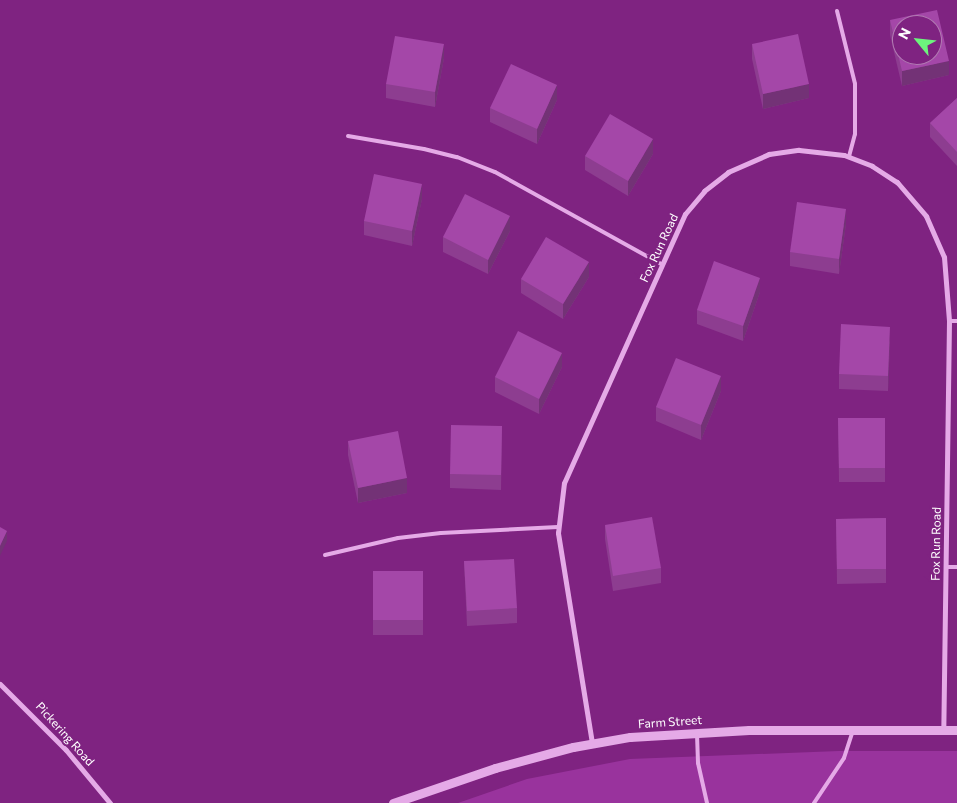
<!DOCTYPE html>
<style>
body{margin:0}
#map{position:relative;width:957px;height:803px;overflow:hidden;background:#7f2381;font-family:Commissioner,sans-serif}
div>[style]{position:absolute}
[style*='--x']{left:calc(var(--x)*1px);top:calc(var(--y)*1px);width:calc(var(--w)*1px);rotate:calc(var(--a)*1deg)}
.green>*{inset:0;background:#99339d}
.service>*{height:4px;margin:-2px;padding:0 2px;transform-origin:2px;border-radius:2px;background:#e5aae7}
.minor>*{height:5px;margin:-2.5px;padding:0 2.5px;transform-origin:2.5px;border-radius:2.5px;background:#e5aae7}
.tertiary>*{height:9px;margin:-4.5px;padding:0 4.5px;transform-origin:4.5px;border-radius:4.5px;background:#e5aae7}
.wall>*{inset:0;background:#8d3d90}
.shaded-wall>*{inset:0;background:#733276}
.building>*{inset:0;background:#a447a8}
span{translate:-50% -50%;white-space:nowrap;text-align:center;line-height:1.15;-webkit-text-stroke:4px #7f2381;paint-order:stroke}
.street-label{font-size:12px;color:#fff}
.north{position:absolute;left:892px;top:15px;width:50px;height:50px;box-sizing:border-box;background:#7f2381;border:1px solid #b27bb3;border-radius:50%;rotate:298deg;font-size:14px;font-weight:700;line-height:20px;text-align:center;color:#fff}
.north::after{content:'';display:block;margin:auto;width:18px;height:22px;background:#6df37d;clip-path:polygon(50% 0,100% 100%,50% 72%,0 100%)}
</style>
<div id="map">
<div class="green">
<div style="clip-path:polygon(839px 751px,957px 751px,957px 803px,458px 803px,527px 779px,630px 759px)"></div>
</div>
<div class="service">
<div style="--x:837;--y:11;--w:75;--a:76.1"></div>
<div style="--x:855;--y:84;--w:50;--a:90"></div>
<div style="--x:855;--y:134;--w:24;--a:105"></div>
<div style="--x:348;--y:136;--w:77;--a:9.7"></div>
<div style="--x:424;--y:149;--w:34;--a:14"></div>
<div style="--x:457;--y:157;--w:41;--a:21.5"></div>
<div style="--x:495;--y:172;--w:190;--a:29"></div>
<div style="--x:949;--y:321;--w:8;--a:0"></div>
<div style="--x:325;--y:555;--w:75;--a:-13.1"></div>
<div style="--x:398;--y:538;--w:43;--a:-6.6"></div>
<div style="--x:441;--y:533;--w:117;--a:-2.9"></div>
<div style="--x:946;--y:567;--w:11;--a:0"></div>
<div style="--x:697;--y:734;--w:29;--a:88"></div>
<div style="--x:698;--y:763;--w:41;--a:77.3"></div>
<div style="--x:814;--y:803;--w:54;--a:-56.3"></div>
<div style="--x:844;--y:758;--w:28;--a:-72"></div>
</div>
<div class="minor">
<div style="--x:0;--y:684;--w:93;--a:45"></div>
<div style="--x:66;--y:750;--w:69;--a:50.3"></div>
<div style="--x:592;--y:743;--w:213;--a:-99.2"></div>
<div style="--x:558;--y:533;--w:50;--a:-83.2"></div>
<div style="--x:564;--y:483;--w:295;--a:-65.8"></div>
<div style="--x:685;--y:214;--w:30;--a:-50"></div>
<div style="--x:704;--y:191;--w:31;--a:-38"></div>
<div style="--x:728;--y:172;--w:45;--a:-23.7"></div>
<div style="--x:769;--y:154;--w:30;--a:-8"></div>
<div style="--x:799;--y:150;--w:45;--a:6.3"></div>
<div style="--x:844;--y:155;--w:30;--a:21"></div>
<div style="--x:872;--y:166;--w:30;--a:33"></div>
<div style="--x:897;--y:182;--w:45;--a:49.5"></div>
<div style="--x:926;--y:216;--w:45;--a:66.3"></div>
<div style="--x:944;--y:257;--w:64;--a:85.5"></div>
<div style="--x:949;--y:321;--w:409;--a:90.8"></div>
</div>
<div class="tertiary">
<div style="--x:393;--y:803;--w:108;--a:-18.9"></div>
<div style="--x:495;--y:768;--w:81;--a:-15.1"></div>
<div style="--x:573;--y:747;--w:58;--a:-10"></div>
<div style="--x:630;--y:737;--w:119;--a:-3.4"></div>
<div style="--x:749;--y:730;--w:208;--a:0"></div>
</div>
<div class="wall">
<div style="clip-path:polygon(890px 20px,949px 75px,902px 86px,890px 35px)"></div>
<div style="clip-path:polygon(752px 44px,809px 98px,763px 109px,752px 59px)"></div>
<div style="clip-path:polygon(444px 58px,435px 107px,386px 98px,386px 84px)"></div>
<div style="clip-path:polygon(957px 98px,957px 166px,930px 137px,930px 123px)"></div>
<div style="clip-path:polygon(557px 100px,537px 144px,490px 122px,490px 108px)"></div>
<div style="clip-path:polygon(653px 154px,628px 196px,585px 170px,585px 156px)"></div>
<div style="clip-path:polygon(422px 199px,412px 246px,364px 235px,364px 221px)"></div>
<div style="clip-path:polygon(846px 224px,839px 274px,790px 266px,790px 252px)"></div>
<div style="clip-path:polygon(510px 231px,488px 274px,443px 252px,443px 237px)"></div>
<div style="clip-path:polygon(589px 277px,563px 319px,521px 293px,521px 279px)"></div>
<div style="clip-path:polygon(760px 292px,743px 341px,697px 324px,697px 310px)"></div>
<div style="clip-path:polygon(890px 341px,888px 391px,839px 389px,839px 374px)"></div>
<div style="clip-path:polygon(562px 367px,539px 414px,495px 392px,495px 377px)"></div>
<div style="clip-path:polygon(721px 391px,701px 440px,656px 421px,656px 407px)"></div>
<div style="clip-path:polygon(838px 418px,885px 418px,885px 482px,839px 482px)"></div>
<div style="clip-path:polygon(502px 426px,501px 490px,450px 488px,450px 474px)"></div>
<div style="clip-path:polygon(348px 441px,407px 493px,358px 503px,348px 455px)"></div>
<div style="clip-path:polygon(886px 518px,886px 583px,837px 584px,836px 519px)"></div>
<div style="clip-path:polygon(605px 525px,661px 568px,661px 583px,613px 591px,605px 539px)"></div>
<div style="clip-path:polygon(464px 561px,517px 608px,517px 623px,467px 626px)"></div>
<div style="clip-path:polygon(373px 571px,423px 571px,423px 635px,373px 635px)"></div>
</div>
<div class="shaded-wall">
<div style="clip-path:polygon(444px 44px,444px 58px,435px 107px,435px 92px)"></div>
<div style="clip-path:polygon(949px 61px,949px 75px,902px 86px,902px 71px)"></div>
<div style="clip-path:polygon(809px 84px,809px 98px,763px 109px,763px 94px)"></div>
<div style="clip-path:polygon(557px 85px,557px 100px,537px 144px,537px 129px)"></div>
<div style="clip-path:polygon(653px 139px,653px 154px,628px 196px,628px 181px)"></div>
<div style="clip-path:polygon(422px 184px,422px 199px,412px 246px,412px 231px)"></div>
<div style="clip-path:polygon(846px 209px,846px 224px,839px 274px,839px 259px)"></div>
<div style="clip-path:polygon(510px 216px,510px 231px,488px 274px,488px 260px)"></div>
<div style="clip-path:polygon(589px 262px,589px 277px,563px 319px,563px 304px)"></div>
<div style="clip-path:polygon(760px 278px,760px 292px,743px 341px,743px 326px)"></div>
<div style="clip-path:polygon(890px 327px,890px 341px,888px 391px,888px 376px)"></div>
<div style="clip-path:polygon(562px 353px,562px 367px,539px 414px,539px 399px)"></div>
<div style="clip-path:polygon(721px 376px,721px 391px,701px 440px,701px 425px)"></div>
<div style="clip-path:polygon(407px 478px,407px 493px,358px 503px,358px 488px)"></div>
<div style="clip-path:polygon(7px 531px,7px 541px,0 556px,0 546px)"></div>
</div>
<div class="building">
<div style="clip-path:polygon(evenodd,937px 10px,949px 61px,902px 71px,890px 20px,937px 10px,902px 25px,932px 25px,932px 55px,902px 55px,902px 25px)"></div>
<div style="clip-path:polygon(798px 34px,809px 84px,763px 94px,752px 44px)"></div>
<div style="clip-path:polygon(395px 36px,444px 44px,435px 92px,386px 84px)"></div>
<div style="clip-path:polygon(511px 64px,557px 85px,537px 129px,490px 108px)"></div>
<div style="clip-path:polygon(957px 98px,957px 152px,930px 123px)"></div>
<div style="clip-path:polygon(610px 114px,653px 139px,628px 181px,585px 156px)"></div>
<div style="clip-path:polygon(374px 174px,422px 184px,412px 231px,364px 221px)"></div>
<div style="clip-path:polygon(465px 194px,510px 216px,488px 260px,443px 237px)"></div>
<div style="clip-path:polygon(797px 202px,846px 209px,839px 259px,790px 252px)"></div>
<div style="clip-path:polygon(546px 237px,589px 262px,563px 304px,521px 279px)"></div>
<div style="clip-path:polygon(714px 261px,760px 278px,743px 326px,697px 310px)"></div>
<div style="clip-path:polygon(841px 324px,890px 327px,888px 376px,839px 374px)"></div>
<div style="clip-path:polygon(518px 331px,562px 353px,539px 399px,495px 377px)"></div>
<div style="clip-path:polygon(676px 358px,721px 376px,701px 425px,656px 407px)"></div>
<div style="clip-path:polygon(838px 418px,885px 418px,885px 468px,839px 468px)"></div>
<div style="clip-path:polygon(451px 425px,502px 426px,501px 475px,450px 474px)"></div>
<div style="clip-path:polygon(398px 431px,407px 478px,358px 488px,348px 441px)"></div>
<div style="clip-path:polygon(652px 517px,661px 568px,613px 576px,605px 525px)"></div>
<div style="clip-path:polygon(886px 518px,886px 569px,837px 569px,836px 519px)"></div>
<div style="clip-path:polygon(0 527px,7px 531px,0 546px)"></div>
<div style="clip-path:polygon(514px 559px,517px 608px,467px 611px,464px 561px)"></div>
<div style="clip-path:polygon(373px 571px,423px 571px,423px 620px,373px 620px)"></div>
</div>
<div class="street-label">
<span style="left:659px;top:248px;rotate:-65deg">Fox Run Road</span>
<span style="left:936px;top:544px;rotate:-89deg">Fox Run Road</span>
<span style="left:670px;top:722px;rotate:-4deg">Farm Street</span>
<span style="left:65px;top:734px;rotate:48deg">Pickering Road</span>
</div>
<div class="north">N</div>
</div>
